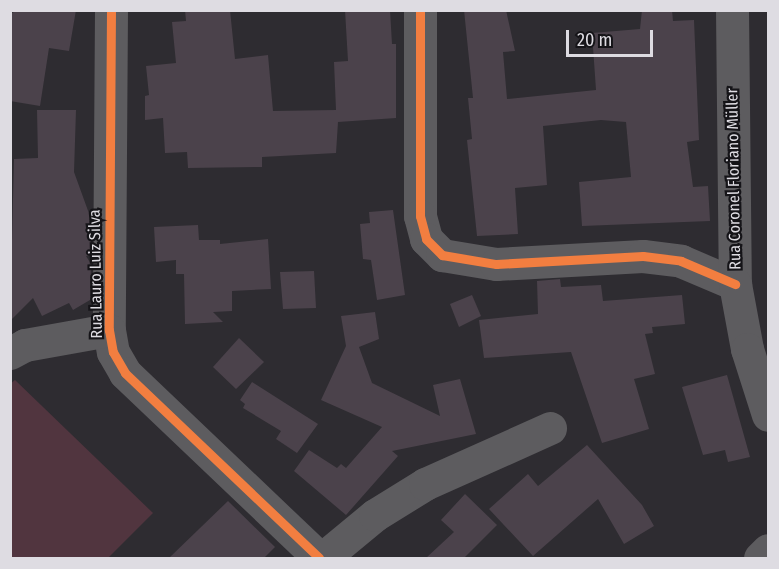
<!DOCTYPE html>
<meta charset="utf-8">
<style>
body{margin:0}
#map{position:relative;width:779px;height:569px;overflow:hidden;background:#2e2c31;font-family:"Fira Sans Condensed",sans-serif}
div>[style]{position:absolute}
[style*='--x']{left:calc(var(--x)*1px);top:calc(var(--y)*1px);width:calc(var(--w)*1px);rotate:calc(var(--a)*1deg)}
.green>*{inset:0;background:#51353f}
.building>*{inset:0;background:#4b424b}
.minor>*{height:33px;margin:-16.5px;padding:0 16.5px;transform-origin:16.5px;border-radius:16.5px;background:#5d5c5f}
.cycleway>*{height:9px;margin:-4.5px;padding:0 4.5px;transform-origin:4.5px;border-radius:4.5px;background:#f27e40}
span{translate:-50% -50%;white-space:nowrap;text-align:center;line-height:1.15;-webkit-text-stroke:4.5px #151418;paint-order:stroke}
.street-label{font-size:16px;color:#dedce2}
.frame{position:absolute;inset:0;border:12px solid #dedce2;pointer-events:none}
.scale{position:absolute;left:566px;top:30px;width:87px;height:27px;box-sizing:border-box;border:3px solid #dedce2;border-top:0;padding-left:8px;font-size:18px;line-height:21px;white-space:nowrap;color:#dedce2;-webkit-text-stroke:4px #151418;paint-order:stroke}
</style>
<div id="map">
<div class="green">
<div style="clip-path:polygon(15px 380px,153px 513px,108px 558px,11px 558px,10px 384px)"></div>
</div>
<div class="building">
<div style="clip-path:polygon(18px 10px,76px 10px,69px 51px,49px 48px,40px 106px,10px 101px,10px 14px)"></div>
<div style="clip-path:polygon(185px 10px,230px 10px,235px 59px,268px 55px,273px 111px,336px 110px,334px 62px,348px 61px,345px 10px,390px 10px,392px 44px,396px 44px,396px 118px,338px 122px,336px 153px,262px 157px,262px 167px,188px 168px,187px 152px,165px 153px,163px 118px,145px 120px,145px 96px,149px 95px,146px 66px,176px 63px,172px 22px,186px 21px)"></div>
<div style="clip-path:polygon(464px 10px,506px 10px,515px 51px,503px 52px,507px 99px,596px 90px,592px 33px,640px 29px,642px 10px,672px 10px,673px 21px,694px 20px,699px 140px,687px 142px,693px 187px,708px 186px,710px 221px,582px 226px,579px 182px,631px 177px,626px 122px,601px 120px,543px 126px,547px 185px,515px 188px,518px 234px,477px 236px,467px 140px,472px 139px,468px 98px,473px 98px)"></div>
<div style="clip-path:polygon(37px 110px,76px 110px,74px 172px,91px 219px,91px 255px,86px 256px,91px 264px,90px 300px,73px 310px,69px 303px,42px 316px,33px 298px,10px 321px,14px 159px,38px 158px)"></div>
<div style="clip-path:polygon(393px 210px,405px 295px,377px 300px,371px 260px,363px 259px,360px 224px,370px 223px,369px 212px)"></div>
<div style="clip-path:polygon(198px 225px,199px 240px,220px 240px,220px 244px,268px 239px,271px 289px,232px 291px,232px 311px,213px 312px,223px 322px,185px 324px,184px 274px,176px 274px,176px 260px,156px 262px,154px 227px)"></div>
<div style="clip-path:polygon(314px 271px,316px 308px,283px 309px,280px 272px)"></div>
<div style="clip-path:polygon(560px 279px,561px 287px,601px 285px,603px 301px,682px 295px,685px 324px,652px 327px,653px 333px,645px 334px,655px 374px,634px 379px,649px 429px,602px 443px,571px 352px,484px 358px,479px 320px,538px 314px,537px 281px)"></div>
<div style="clip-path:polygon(472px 295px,481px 316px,459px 327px,450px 304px)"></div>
<div style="clip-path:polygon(375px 312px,379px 339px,359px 347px,372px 383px,440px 416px,433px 385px,460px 379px,476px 434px,392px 451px,398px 456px,346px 515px,294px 471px,309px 450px,337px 468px,341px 464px,346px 468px,382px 427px,321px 400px,346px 346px,341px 316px)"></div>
<div style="clip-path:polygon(239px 338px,264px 362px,236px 389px,213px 367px)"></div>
<div style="clip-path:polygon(727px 375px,750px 457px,728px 462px,725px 450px,703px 455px,682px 387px)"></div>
<div style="clip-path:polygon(252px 382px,318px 424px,297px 453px,276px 439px,281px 431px,243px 408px,245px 404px,240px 400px)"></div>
<div style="clip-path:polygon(587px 445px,642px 505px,654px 526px,624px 544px,598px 499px,533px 556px,489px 509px,528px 474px,538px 486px)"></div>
<div style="clip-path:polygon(465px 494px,497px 525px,464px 558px,426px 558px,454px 532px,441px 520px)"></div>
<div style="clip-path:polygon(228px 501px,275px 547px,264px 558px,169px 558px)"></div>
</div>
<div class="minor">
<div style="--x:111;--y:10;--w:320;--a:90.4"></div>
<div style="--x:109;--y:330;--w:22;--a:80"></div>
<div style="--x:113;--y:352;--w:24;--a:60"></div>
<div style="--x:125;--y:373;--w:268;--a:43.6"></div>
<div style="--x:420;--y:10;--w:206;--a:90"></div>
<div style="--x:420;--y:216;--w:24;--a:75"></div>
<div style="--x:426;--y:239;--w:23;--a:45"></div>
<div style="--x:442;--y:255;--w:55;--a:9.5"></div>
<div style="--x:496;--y:264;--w:147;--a:-3.1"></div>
<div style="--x:643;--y:256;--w:38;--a:7"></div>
<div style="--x:681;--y:261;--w:59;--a:23.1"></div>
<div style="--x:732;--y:10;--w:274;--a:89.4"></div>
<div style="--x:735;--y:284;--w:66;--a:79.5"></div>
<div style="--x:747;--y:349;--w:69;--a:72.3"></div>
<div style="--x:10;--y:353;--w:17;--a:-28"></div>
<div style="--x:25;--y:345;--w:85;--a:-10.1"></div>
<div style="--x:323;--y:558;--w:67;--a:-39.6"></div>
<div style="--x:375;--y:515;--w:59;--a:-31.8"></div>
<div style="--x:425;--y:484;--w:137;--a:-24.1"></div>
<div style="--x:760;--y:558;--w:11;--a:-45"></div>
</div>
<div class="cycleway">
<div style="--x:111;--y:10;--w:320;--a:90.4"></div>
<div style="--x:109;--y:330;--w:22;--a:80"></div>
<div style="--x:113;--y:352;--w:24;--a:60"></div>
<div style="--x:125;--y:373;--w:268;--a:43.6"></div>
<div style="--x:420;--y:10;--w:206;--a:90"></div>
<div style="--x:420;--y:216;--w:24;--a:75"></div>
<div style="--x:426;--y:239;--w:23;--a:45"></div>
<div style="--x:442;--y:255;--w:55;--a:9.5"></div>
<div style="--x:496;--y:264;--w:147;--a:-3.1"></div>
<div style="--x:643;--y:256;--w:38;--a:7"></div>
<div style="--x:681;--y:261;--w:59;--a:23.1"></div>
</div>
<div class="street-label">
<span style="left:734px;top:179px;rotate:-91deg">Rua Coronel Floriano Müller</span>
<span style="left:96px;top:274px;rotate:-91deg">Rua Lauro Luiz Silva</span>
</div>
<div class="frame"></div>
<div class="scale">20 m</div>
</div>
